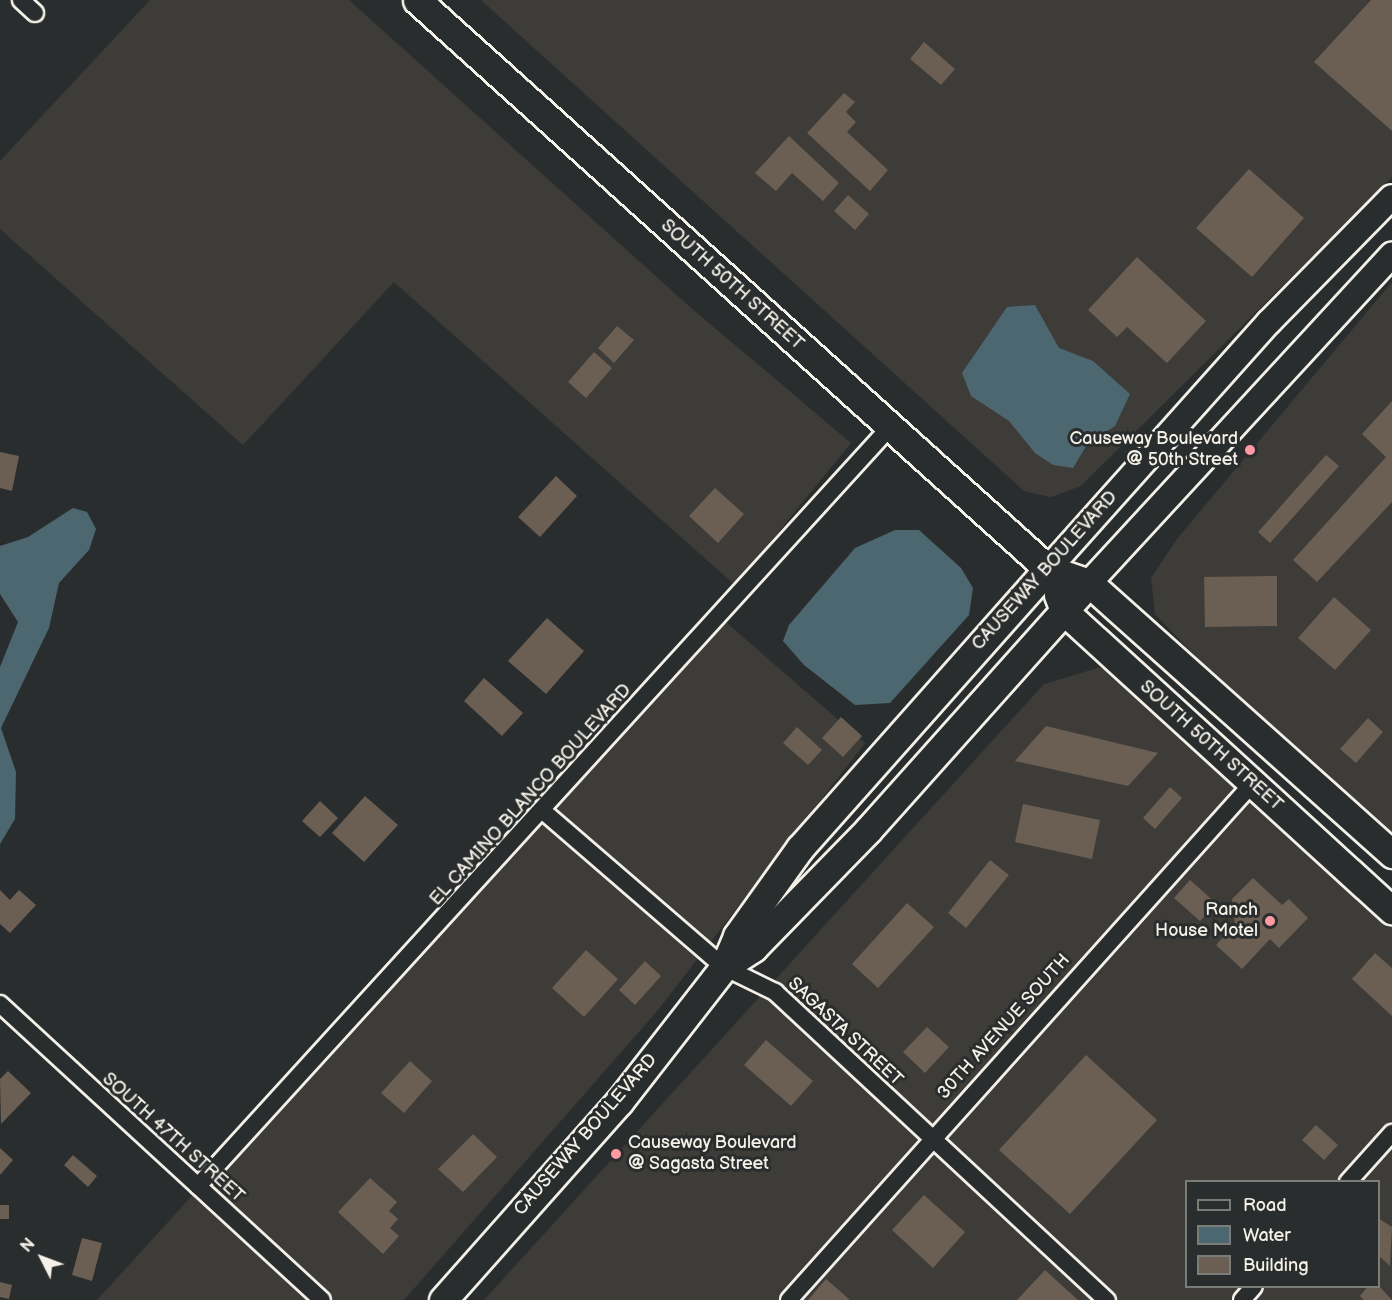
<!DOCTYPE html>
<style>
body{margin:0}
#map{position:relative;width:1392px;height:1300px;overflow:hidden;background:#2a2d2e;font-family:"Balsamiq Sans",sans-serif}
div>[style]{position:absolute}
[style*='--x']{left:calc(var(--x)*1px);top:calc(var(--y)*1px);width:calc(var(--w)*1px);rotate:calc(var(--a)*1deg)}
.built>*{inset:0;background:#3e3c39}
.water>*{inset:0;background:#4c6770}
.building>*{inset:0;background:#6b5e52}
.roads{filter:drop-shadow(2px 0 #f4f1e8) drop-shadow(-2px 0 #f4f1e8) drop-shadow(0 2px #f4f1e8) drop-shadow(0 -2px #f4f1e8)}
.minor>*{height:16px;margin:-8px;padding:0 8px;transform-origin:8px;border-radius:8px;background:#2a2d2e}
.secondary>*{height:24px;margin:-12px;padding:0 12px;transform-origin:12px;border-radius:12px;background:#2a2d2e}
.primary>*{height:27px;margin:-13.5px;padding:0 13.5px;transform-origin:13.5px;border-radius:13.5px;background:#2a2d2e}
.dots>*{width:16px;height:16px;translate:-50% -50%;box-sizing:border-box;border:3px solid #2a2d2e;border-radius:50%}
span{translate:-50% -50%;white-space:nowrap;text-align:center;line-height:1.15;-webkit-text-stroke:6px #2a2d2e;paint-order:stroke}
.street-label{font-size:18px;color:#f4f1e8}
.poi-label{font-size:18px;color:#f4f1e8}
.right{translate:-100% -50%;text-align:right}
.left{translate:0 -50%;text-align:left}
.legend{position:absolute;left:1185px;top:1180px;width:195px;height:108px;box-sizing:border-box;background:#2a2d2e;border:2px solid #7b7b78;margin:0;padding:8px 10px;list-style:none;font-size:18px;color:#f4f1e8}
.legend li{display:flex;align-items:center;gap:12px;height:30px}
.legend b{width:30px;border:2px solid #7b7b78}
.north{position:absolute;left:12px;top:1228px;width:60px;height:60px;-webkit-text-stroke:4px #2a2d2e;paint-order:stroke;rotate:312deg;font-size:16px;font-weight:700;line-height:24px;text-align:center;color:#f4f1e8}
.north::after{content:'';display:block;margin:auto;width:21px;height:27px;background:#f4f1e8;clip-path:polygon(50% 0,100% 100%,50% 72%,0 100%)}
</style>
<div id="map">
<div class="built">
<div style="clip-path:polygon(150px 0,349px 0,690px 307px,851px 443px,735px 585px,394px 282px,243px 445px,0 229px,0 161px)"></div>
<div style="clip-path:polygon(481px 0,1392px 0,1392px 177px,1081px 486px,1051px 497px,1024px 491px)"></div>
<div style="clip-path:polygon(1392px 282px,1392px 844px,1286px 751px,1155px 614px,1151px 578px,1177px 539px)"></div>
<div style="clip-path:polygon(720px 617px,865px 743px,658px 1010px,404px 1300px,97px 1300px)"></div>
<div style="clip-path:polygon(1101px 667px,1253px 784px,1392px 909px,1392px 1131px,1346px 1181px,1186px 1182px,1186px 1286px,1248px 1287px,1236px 1300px,484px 1300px,1044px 684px)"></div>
<div style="clip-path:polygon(1392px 1137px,1392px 1300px,1243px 1300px,1255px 1287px,1378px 1286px,1378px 1182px,1351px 1181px)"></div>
</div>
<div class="water">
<div style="clip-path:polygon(1035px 305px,1059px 348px,1093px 361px,1130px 394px,1115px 426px,1088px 443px,1073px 468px,1053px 465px,1035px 453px,1009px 421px,971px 396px,962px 373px,1007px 307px)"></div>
<div style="clip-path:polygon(73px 508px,87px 512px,96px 529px,89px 550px,59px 583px,49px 628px,1px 728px,16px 772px,15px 819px,0 844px,0 667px,18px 622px,0 594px,0 546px,28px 537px)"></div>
<div style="clip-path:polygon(895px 530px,919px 530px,961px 568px,973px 588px,969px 615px,890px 703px,855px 705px,804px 665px,783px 641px,789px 625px,855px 548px)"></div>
</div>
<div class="building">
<div style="clip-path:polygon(1371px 0,1392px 0,1392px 131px,1314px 62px)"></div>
<div style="clip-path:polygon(924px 42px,955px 69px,941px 85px,910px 59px)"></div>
<div style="clip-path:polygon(844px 93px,855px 102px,846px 112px,856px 122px,847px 132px,888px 170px,870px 191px,807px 133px)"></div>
<div style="clip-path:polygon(789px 136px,839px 183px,823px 201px,792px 173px,776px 191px,755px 173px)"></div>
<div style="clip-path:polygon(1249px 169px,1304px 218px,1252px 277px,1196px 228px)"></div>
<div style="clip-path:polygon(848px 195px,869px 214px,855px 230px,834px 211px)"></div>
<div style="clip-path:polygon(1137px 257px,1206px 321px,1167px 363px,1127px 327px,1117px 337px,1088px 310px)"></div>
<div style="clip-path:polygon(617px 326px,634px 340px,614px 363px,598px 348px)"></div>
<div style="clip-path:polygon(594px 352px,612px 368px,586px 398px,568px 382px)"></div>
<div style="clip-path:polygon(1392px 401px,1392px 502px,1317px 582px,1293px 560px,1386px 457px,1362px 434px)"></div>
<div style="clip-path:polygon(0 452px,19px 456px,12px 491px,0 488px)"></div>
<div style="clip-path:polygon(1326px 455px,1339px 466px,1270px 543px,1258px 532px)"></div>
<div style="clip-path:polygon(556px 476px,577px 496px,540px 537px,518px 517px)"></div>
<div style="clip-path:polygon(715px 488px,744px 514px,718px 543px,689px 516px)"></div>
<div style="clip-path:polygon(1277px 576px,1277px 626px,1205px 627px,1204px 577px)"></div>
<div style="clip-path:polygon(1334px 597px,1371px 630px,1335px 670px,1298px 638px)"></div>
<div style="clip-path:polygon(547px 618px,584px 651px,546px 694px,508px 661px)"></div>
<div style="clip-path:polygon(484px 678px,523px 713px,502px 736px,464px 701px)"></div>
<div style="clip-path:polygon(841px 717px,862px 736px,843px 757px,822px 738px)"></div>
<div style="clip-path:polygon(1368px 718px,1383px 732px,1356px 763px,1340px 749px)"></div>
<div style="clip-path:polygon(1046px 726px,1158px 753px,1128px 786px,1015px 761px)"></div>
<div style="clip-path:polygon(797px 727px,822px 750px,808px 765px,783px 743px)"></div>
<div style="clip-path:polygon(1170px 787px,1182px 798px,1155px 829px,1143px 818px)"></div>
<div style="clip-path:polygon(365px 796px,398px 825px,364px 862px,332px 833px)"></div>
<div style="clip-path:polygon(320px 801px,338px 818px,320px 837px,302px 821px)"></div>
<div style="clip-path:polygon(1023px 804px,1100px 820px,1092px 859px,1015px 842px)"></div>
<div style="clip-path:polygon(990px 860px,1009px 875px,966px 928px,948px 913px)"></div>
<div style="clip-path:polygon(1253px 878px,1282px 905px,1289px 899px,1308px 918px,1279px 948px,1270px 939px,1242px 969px,1216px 945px,1235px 925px,1232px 899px)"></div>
<div style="clip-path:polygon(1190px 880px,1216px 903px,1200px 921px,1174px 898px)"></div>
<div style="clip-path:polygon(0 890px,10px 900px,19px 890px,36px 905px,10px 933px,0 924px)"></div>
<div style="clip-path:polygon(907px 903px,934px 927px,878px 988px,852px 964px)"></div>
<div style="clip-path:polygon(586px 950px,618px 979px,584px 1017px,552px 988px)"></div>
<div style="clip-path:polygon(1375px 953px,1392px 968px,1392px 1016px,1352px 979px)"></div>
<div style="clip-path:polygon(645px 961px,661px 976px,635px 1005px,619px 990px)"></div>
<div style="clip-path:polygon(927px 1027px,949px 1047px,925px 1073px,903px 1052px)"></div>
<div style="clip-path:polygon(766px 1040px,813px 1081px,791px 1106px,744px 1065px)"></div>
<div style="clip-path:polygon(1086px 1055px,1157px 1120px,1070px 1214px,999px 1150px)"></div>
<div style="clip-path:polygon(410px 1061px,432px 1081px,404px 1113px,381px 1093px)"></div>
<div style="clip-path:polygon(8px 1071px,31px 1093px,1px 1124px,0 1079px)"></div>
<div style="clip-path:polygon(1316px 1125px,1338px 1145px,1324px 1160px,1302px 1140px)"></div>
<div style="clip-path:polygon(473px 1134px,497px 1157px,463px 1192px,438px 1169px)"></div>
<div style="clip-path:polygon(0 1148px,13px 1160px,0 1175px)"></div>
<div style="clip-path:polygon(73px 1155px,97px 1176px,88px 1187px,64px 1165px)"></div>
<div style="clip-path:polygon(370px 1178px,397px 1202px,389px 1211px,398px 1219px,390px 1228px,399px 1236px,383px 1254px,338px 1212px)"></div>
<div style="clip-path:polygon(924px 1195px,965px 1232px,933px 1268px,892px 1230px)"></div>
<div style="clip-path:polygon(0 1205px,9px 1205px,9px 1219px,0 1219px)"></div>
<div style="clip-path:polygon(1378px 1218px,1392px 1227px,1390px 1266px,1378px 1255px)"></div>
<div style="clip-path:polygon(82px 1238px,102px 1243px,92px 1281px,72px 1275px)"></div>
<div style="clip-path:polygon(1045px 1270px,1078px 1300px,1017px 1300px)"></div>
<div style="clip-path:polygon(826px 1279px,850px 1300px,808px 1300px)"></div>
<div style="clip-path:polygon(0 1282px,12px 1285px,9px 1299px,0 1297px)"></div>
<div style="clip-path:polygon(1368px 1286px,1379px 1286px,1392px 1300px,1364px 1300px,1360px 1296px)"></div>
</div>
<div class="roads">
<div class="minor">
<div style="--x:21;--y:0;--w:19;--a:43"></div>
<div style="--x:543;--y:811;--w:239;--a:40.8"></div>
<div style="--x:724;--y:967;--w:57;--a:26.1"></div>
<div style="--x:775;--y:992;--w:453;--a:42.9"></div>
<div style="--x:0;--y:1004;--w:437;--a:42.6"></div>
<div style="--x:1348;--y:1182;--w:66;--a:-48.1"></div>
<div style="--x:198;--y:1186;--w:1027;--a:-47.64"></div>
<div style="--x:789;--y:1300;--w:693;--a:-48.1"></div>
<div style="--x:1242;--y:1300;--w:18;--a:-49"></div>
</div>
<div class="secondary">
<div style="--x:1048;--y:569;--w:331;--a:-48.2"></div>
<div style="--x:1269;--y:322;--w:175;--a:-45.5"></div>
<div style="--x:1089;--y:583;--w:447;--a:-47.3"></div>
</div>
<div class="primary">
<div style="--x:417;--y:0;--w:850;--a:42.04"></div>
<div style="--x:1048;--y:569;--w:43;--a:18.9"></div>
<div style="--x:1089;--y:583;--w:407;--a:41.8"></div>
<div style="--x:1058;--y:595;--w:17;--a:69"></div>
<div style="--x:1064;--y:611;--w:444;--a:42.4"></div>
<div style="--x:724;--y:967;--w:35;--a:-33"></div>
<div style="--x:753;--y:948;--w:165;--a:-45.7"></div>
<div style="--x:868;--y:830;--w:331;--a:-48.2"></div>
<div style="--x:443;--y:1300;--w:265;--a:-48.4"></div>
<div style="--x:619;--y:1102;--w:171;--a:-52.1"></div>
<div style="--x:724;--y:967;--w:34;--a:-67"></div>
<div style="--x:737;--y:936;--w:108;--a:-54.4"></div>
<div style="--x:800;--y:848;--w:373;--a:-48.4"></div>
</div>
</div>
<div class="dots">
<div style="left:1250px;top:450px;background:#ff9aa2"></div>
<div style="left:1270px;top:921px;background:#ff9aa2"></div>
<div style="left:616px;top:1154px;background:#ff9aa2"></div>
</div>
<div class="street-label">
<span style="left:732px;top:285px;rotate:42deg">SOUTH 50TH STREET</span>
<span style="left:1045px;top:571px;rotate:-48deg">CAUSEWAY BOULEVARD</span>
<span style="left:1211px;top:746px;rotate:42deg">SOUTH 50TH STREET</span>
<span style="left:531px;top:795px;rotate:-48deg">EL CAMINO BLANCO BOULEVARD</span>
<span style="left:1004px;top:1027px;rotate:-48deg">30TH AVENUE SOUTH</span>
<span style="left:845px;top:1032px;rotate:43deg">SAGASTA STREET</span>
<span style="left:586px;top:1135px;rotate:-49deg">CAUSEWAY BOULEVARD</span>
<span style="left:173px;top:1138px;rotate:42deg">SOUTH 47TH STREET</span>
</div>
<div class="poi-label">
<span class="right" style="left:1238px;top:450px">Causeway Boulevard<br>@ 50th Street</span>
<span class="right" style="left:1258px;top:921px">Ranch<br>House Motel</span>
<span class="left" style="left:628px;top:1154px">Causeway Boulevard<br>@ Sagasta Street</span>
</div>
<ul class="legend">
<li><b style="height:8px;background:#2a2d2e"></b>Road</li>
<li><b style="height:16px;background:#4c6770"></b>Water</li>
<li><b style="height:16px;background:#6b5e52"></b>Building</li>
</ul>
<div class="north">N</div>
</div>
